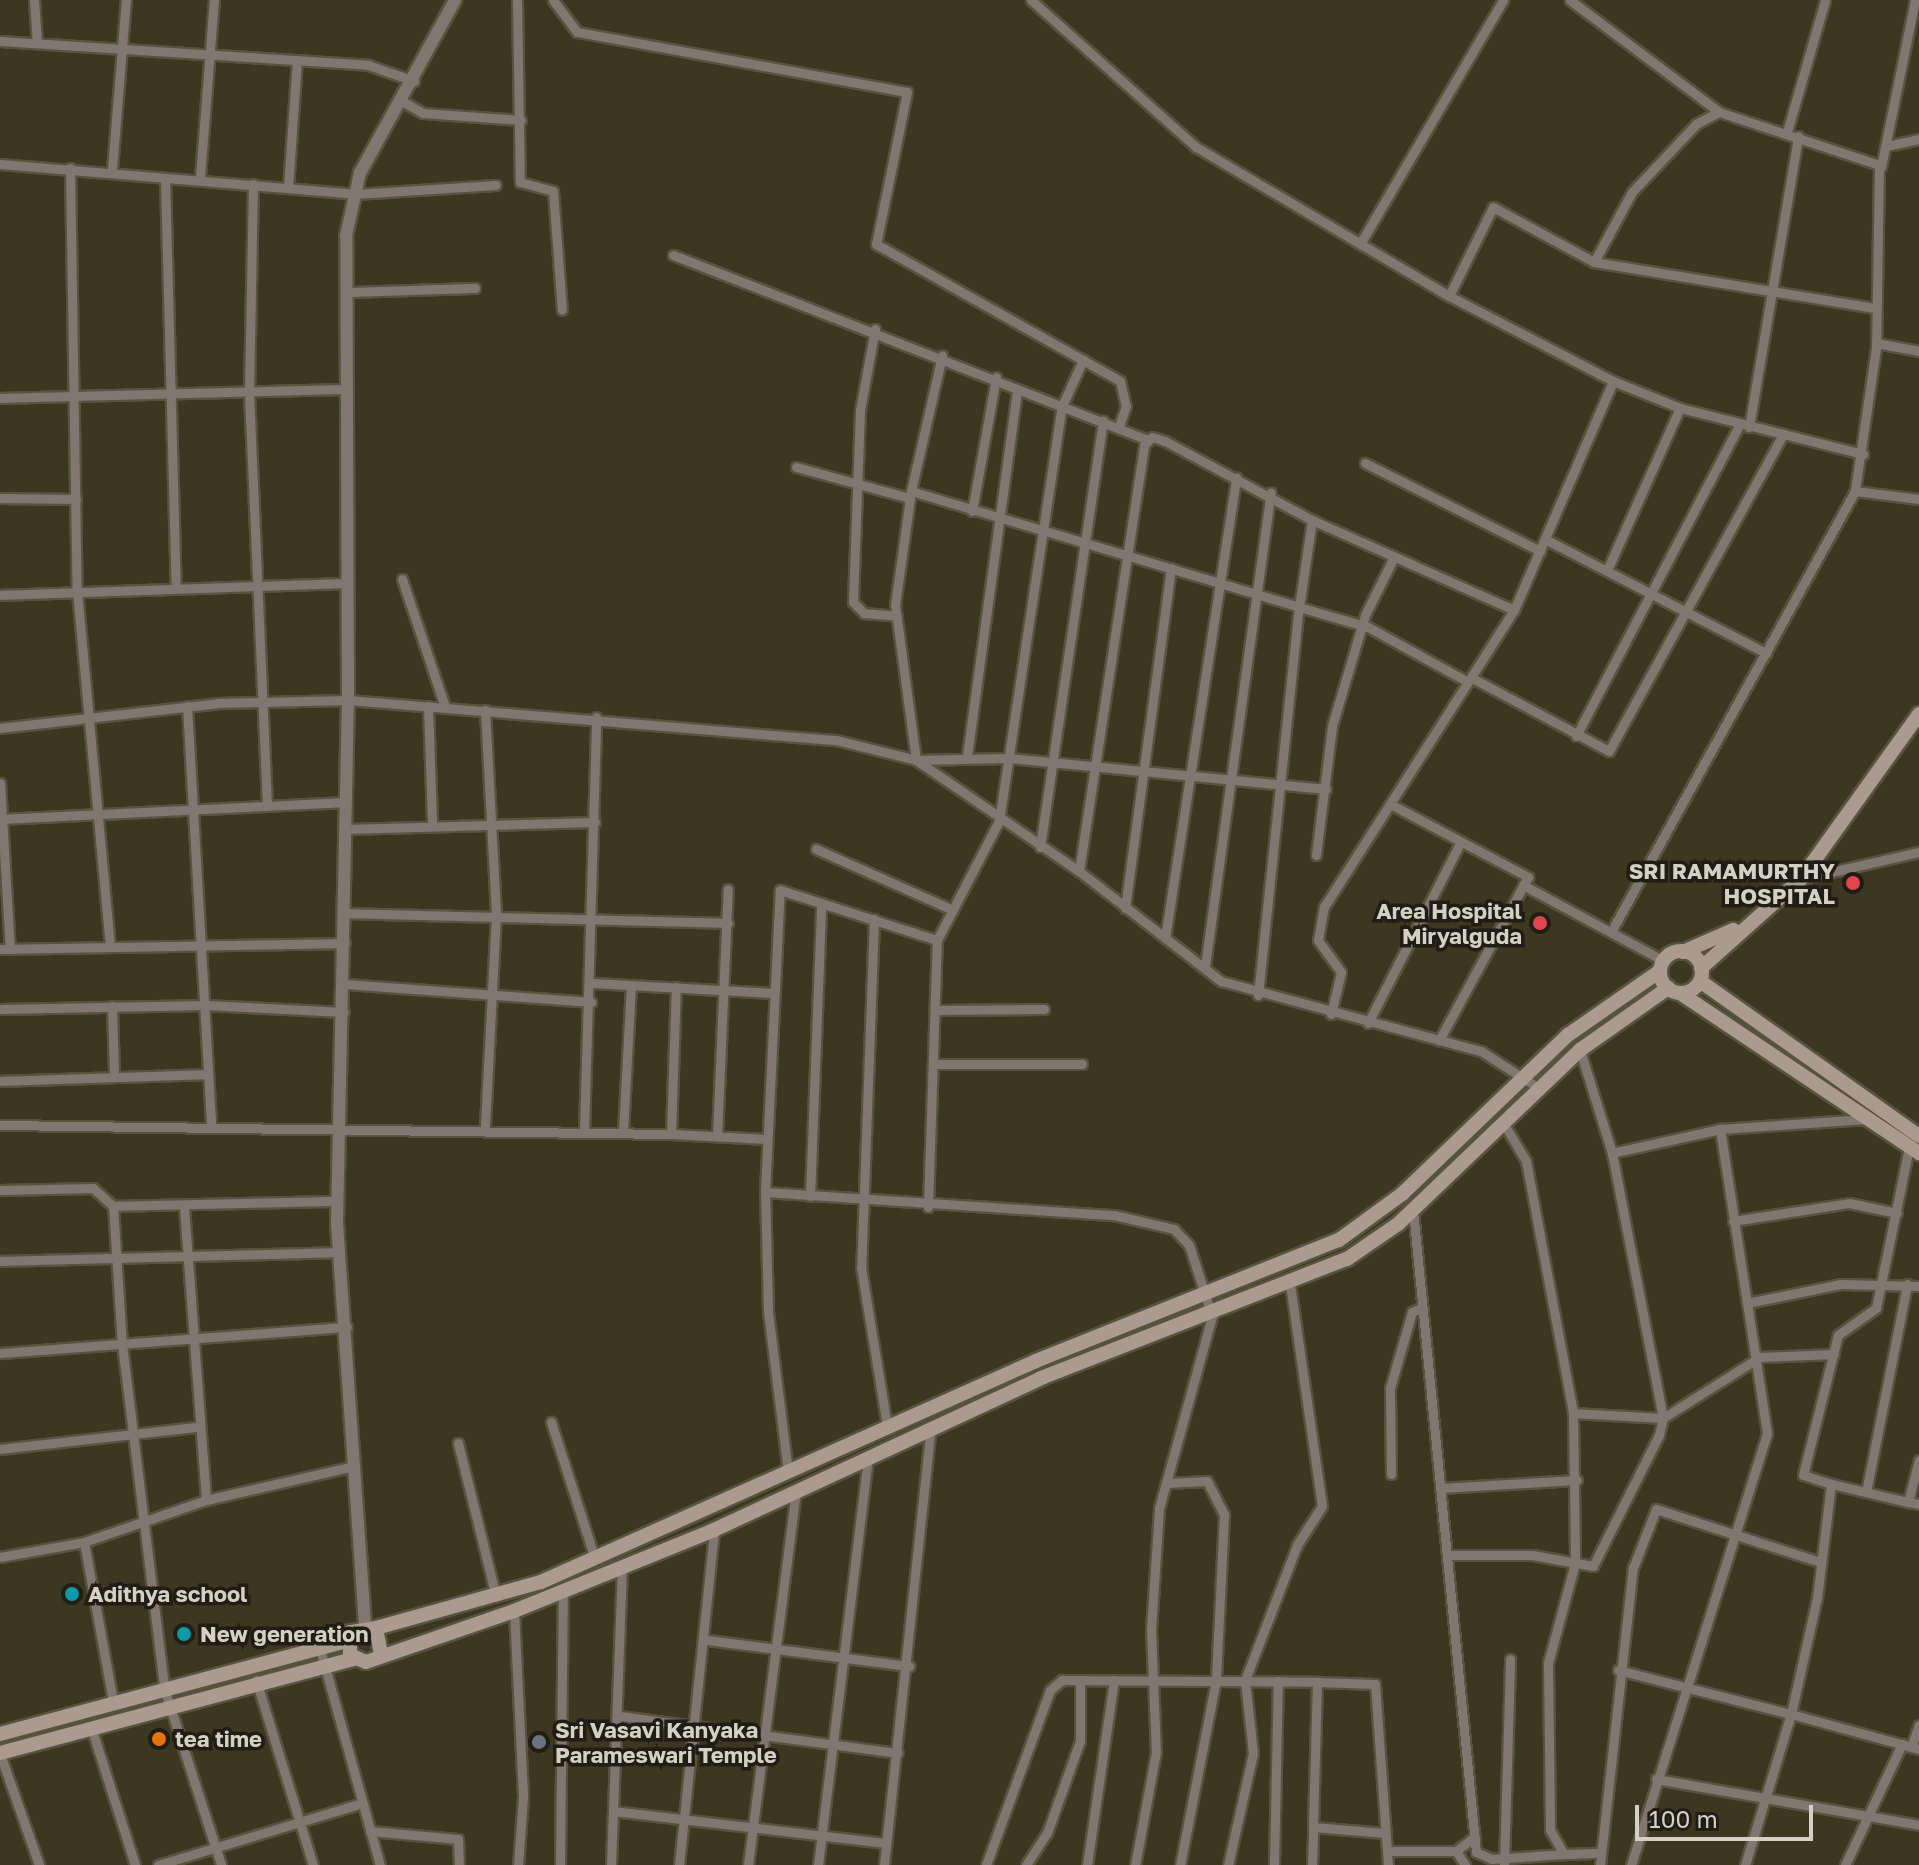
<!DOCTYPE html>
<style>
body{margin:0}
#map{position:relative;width:1919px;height:1865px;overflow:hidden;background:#3b3721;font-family:"Golos Text",sans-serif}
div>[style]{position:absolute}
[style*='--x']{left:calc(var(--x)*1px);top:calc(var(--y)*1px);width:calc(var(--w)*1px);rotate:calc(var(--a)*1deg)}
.roads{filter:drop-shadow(2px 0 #57533e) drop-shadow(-2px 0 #57533e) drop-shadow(0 2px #57533e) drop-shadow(0 -2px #57533e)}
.minor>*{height:9px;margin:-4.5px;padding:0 4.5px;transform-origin:4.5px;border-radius:4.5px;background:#817770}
.tertiary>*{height:12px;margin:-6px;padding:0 6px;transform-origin:6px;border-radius:6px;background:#817770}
.secondary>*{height:14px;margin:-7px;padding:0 7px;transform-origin:7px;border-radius:7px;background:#aa9a90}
.secondary>.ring{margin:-7px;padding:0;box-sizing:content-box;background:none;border:14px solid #aa9a90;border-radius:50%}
.dots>*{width:22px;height:22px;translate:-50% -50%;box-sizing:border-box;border:4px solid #201e14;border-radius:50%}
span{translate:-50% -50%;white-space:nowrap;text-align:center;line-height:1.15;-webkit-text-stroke:7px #201e14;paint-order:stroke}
.poi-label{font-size:22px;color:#d4d1c4;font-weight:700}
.right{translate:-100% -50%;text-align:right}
.left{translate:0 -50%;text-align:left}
.scale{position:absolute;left:1635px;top:1805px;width:178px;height:36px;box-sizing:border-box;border:4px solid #d4d1c4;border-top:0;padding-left:10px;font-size:24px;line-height:28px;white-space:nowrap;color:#d4d1c4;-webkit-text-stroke:6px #201e14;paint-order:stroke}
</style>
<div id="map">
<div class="roads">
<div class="minor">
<div style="--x:34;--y:0;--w:39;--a:86"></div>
<div style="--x:517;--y:0;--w:182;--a:89.1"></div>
<div style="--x:520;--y:182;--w:34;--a:15"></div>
<div style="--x:553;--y:191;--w:119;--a:85.7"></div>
<div style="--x:553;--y:0;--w:40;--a:53"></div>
<div style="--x:577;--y:32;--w:335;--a:10.3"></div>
<div style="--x:907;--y:92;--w:155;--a:101.5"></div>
<div style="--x:876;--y:244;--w:280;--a:29.3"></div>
<div style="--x:1120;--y:381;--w:26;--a:77"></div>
<div style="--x:1126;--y:406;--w:21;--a:109"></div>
<div style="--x:1031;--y:0;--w:221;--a:41.7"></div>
<div style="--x:1196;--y:147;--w:294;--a:30.5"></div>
<div style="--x:1570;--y:0;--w:186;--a:36.9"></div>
<div style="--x:0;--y:41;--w:369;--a:3.7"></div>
<div style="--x:368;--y:65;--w:49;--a:19.2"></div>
<div style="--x:402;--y:101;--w:24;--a:30"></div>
<div style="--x:423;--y:113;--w:98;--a:4.1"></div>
<div style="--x:1787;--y:132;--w:137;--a:-73.9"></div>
<div style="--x:1886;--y:146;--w:34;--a:-12"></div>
<div style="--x:0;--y:164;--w:356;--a:4.8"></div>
<div style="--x:355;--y:194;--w:141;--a:-3.7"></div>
<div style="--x:1881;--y:167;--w:170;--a:-78.5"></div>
<div style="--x:70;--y:168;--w:423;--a:89.1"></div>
<div style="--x:77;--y:591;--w:355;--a:84.7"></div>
<div style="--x:112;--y:169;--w:170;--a:-85.3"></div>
<div style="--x:200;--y:177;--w:178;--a:-85.5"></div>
<div style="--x:165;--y:178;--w:408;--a:88.5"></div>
<div style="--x:253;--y:184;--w:209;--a:91.1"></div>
<div style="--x:249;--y:393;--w:410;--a:87.5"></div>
<div style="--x:288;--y:188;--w:128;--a:-86"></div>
<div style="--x:1360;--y:244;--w:283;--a:-59.6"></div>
<div style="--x:673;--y:255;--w:510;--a:21.28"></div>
<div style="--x:1594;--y:262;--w:286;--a:9.3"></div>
<div style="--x:347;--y:292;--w:128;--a:-1.8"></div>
<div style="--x:875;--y:329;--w:82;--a:100.5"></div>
<div style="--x:860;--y:410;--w:192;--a:92.1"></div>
<div style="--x:853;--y:602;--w:16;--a:45"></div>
<div style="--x:864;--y:613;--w:33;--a:5"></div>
<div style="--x:1876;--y:343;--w:44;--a:10.5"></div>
<div style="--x:1613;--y:381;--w:72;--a:21.9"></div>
<div style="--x:1680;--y:408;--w:189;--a:14.1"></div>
<div style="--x:0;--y:398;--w:347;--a:-1.5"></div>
<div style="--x:1749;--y:427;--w:295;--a:-80.4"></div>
<div style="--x:1365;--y:463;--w:196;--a:26.7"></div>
<div style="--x:796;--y:467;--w:117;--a:15.3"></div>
<div style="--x:911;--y:491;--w:139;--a:-77.1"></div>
<div style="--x:1855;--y:491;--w:64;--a:7.1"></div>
<div style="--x:0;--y:498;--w:76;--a:0.8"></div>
<div style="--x:972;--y:511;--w:136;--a:-79.8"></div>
<div style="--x:1545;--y:539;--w:249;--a:27.3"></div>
<div style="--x:1608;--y:568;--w:175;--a:-65.8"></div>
<div style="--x:402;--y:579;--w:135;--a:71.4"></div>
<div style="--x:0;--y:595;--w:348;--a:-2"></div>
<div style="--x:1474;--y:679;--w:153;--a:28.1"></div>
<div style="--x:1609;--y:751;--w:362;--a:-61.2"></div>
<div style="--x:187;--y:706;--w:419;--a:86.7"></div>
<div style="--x:428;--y:706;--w:115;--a:88"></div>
<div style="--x:485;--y:710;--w:205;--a:86.9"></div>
<div style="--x:496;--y:915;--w:212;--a:93"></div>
<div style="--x:0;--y:728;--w:219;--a:-6.5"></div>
<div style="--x:218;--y:703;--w:130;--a:-1.3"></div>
<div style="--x:348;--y:700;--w:490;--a:4.7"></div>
<div style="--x:836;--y:740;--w:82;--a:14"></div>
<div style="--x:916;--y:760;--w:197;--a:34.3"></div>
<div style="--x:1079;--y:871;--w:180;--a:37.8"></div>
<div style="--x:1221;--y:981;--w:269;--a:15.1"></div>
<div style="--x:1481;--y:1051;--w:67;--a:32.7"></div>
<div style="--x:1576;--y:736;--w:351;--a:-62.3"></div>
<div style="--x:967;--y:756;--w:370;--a:-82.2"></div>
<div style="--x:0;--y:783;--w:166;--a:86.6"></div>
<div style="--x:1326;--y:789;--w:321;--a:-174.4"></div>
<div style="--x:1007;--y:758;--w:91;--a:178.7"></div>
<div style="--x:916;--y:760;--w:156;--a:-97.7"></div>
<div style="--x:895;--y:605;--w:115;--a:-82"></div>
<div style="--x:911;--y:491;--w:405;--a:16.6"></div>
<div style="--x:1299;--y:607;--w:88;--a:-81.5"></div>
<div style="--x:1312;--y:520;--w:221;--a:24"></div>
<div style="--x:1514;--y:610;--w:249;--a:-66.6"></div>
<div style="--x:1613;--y:381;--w:185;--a:-152.6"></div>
<div style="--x:1449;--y:296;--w:99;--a:-63.7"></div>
<div style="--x:1493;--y:207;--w:115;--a:28.6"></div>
<div style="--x:1594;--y:262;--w:80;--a:-61.5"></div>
<div style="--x:1632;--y:192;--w:93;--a:-46.7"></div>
<div style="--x:1696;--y:124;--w:26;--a:-28"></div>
<div style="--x:1719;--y:112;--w:169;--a:18.3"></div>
<div style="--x:1879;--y:165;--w:183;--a:90.9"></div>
<div style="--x:1876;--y:348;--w:145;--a:98.4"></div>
<div style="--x:1855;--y:491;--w:504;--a:118.96"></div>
<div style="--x:1394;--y:806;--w:152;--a:27.9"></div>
<div style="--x:1528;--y:877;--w:186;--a:118.6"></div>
<div style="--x:0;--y:819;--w:347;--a:-2.8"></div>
<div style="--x:347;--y:829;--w:248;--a:-1.6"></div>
<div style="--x:1040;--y:847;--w:431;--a:-81.6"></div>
<div style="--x:816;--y:849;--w:150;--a:24"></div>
<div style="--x:1316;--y:855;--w:130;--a:-82.9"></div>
<div style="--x:1332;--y:726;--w:116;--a:-73.4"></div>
<div style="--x:1365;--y:615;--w:65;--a:-63.4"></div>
<div style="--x:1079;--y:871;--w:431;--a:-81.3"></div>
<div style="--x:1144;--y:445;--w:11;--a:-45"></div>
<div style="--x:1152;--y:437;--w:14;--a:17"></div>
<div style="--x:1165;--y:441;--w:167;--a:28.3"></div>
<div style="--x:1801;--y:879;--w:121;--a:-12.9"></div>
<div style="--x:1523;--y:885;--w:160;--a:28.3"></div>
<div style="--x:1125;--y:908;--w:343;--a:-82.3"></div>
<div style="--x:346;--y:913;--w:382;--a:1.5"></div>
<div style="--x:874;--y:919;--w:348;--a:92.1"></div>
<div style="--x:861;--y:1267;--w:161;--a:80.7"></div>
<div style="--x:1165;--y:938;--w:466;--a:-81.2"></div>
<div style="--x:0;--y:949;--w:345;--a:-1"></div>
<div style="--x:1205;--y:966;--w:478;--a:-82.1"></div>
<div style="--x:593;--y:983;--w:181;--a:3.2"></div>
<div style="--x:345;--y:984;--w:247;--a:4.2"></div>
<div style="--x:1258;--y:995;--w:390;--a:-84"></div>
<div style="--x:1299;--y:607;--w:72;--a:16.2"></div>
<div style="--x:1368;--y:627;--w:114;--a:28.8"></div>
<div style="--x:112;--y:1006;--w:69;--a:88.3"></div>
<div style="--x:0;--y:1009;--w:206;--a:-1.1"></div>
<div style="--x:206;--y:1005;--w:138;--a:2.9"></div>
<div style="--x:935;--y:1010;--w:109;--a:-0.5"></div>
<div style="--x:1331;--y:1014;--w:43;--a:-76.6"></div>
<div style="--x:1341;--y:972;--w:39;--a:-126"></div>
<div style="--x:1318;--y:940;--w:34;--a:-80"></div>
<div style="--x:1324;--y:907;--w:353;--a:-57.4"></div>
<div style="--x:1368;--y:1023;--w:200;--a:-62.9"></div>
<div style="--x:938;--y:1064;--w:144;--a:0"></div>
<div style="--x:0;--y:1081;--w:207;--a:-1.9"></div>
<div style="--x:1866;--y:1119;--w:146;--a:176.1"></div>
<div style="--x:1720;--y:1129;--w:176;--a:81.2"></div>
<div style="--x:1747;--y:1303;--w:95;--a:-11.5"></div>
<div style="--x:1840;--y:1284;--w:79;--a:1.5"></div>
<div style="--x:1502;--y:1121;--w:47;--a:59"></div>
<div style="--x:1526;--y:1161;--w:256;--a:79.4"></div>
<div style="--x:1573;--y:1413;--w:150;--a:89.2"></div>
<div style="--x:1575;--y:1563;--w:104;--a:105.1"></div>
<div style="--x:1548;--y:1663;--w:167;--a:89.3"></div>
<div style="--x:1550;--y:1830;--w:28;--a:60"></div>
<div style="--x:1564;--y:1854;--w:36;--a:-2"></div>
<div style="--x:0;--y:1125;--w:671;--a:0.77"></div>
<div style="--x:671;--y:1134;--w:147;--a:-88.1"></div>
<div style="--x:584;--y:1131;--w:414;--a:-88.3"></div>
<div style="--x:623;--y:1132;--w:147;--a:-86.9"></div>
<div style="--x:671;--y:1134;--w:96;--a:3"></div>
<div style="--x:717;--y:1136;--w:247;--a:-87.5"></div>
<div style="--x:1612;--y:1153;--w:111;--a:-12.5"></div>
<div style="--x:0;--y:1190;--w:93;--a:-1.2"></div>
<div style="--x:93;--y:1188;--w:27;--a:42"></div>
<div style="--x:113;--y:1206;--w:138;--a:86.3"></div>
<div style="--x:122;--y:1344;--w:347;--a:83"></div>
<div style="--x:164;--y:1688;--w:186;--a:72.1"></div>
<div style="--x:765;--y:1192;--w:350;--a:3.8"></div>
<div style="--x:1114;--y:1215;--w:62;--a:13.1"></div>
<div style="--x:1174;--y:1229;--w:22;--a:47"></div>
<div style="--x:1189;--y:1245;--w:75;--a:72.1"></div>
<div style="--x:1212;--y:1316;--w:200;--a:105.4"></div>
<div style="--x:1159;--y:1509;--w:120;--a:93.8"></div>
<div style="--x:1151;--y:1629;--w:123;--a:87.7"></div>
<div style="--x:1156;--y:1752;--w:115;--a:100.5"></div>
<div style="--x:810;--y:1196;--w:293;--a:-87.8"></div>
<div style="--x:113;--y:1206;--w:225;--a:-1.3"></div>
<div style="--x:184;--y:1207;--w:294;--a:85.7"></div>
<div style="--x:928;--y:1207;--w:267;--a:-88.1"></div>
<div style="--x:937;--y:940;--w:134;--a:-62.5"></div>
<div style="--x:999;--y:821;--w:420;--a:-81.4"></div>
<div style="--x:1062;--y:406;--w:51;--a:-65.5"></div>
<div style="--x:1413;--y:1210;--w:645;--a:84.4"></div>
<div style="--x:1476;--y:1852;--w:17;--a:24"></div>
<div style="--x:1492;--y:1859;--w:72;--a:-4"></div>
<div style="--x:1733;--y:1221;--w:117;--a:-8.8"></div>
<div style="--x:1849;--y:1203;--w:49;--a:11.8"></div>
<div style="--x:0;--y:1261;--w:340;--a:-1.5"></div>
<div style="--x:0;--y:1353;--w:348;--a:-4.3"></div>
<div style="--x:1573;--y:1413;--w:90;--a:3.2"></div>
<div style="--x:1663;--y:1418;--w:115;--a:-32.2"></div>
<div style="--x:1760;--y:1357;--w:74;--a:-2.3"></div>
<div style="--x:551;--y:1422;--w:144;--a:72.2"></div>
<div style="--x:458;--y:1443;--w:158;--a:76.1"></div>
<div style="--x:0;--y:1449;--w:197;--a:-6.4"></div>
<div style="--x:1919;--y:1460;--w:43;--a:104.7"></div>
<div style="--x:1908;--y:1502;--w:11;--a:10"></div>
<div style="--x:788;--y:1472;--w:162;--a:-97.1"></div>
<div style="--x:768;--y:1311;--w:119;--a:-91.4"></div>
<div style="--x:765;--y:1192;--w:302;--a:-87.2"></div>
<div style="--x:780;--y:890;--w:165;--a:17.7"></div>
<div style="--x:1391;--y:1474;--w:86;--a:-90.7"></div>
<div style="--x:1390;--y:1388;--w:79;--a:-73.9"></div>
<div style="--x:1412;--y:1312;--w:10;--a:-24"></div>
<div style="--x:1166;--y:1483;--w:41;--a:-2.8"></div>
<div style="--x:1207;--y:1481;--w:38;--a:63"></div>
<div style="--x:1224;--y:1515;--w:165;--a:92.8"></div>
<div style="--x:1216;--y:1680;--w:188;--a:101"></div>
<div style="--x:1831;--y:1484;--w:29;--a:-162"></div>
<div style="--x:1803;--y:1475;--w:144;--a:-76"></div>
<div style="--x:1838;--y:1335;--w:47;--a:-35.4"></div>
<div style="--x:1876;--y:1308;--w:164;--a:-78.4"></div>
<div style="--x:1440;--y:1488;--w:137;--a:-3.3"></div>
<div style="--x:1866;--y:1492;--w:212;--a:-78.8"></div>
<div style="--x:84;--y:1542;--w:163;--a:79.7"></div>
<div style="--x:1450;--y:1555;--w:82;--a:0"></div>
<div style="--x:1532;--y:1555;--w:62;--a:10.2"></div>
<div style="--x:1593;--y:1566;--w:147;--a:-63.3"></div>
<div style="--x:1659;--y:1435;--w:17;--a:-77"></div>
<div style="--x:1663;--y:1418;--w:270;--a:-100.9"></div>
<div style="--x:1612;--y:1153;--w:108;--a:-107.3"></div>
<div style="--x:0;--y:1557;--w:85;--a:-10.1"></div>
<div style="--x:84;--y:1542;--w:129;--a:-19"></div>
<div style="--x:206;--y:1500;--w:148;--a:-12.9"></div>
<div style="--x:514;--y:1611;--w:186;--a:87.2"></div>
<div style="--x:523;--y:1797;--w:68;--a:94.2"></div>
<div style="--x:708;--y:1640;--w:203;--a:7.4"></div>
<div style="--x:320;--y:1649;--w:224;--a:74.5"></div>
<div style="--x:1618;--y:1670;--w:179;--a:14.3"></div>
<div style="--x:1791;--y:1714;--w:119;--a:-77.4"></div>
<div style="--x:1817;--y:1598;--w:115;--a:-83"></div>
<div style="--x:1831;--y:1484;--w:79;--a:13.2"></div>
<div style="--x:256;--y:1680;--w:194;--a:72.9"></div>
<div style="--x:1317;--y:1682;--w:58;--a:2"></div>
<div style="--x:1375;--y:1684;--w:167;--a:85.9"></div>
<div style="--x:620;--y:1716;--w:280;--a:7.6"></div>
<div style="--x:91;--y:1727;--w:145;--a:72.3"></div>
<div style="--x:1911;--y:1747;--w:23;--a:-70"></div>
<div style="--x:0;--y:1754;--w:118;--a:70.6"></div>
<div style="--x:1656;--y:1779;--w:267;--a:9.9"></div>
<div style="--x:613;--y:1811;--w:275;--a:6.7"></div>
<div style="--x:370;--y:1831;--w:88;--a:5.2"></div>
<div style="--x:458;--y:1839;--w:26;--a:88"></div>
<div style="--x:1456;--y:1851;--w:17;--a:57"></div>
<div style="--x:158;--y:1865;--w:213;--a:-16.9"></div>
<div style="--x:560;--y:1865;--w:272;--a:-89.4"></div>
<div style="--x:611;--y:1865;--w:297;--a:-87.9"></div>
<div style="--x:679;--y:1865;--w:337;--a:-84"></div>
<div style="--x:748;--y:1865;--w:378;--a:-82.7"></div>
<div style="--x:818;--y:1865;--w:411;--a:-83"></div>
<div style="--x:884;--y:1865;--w:441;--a:-83.9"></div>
<div style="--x:986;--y:1865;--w:186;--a:-69.9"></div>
<div style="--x:1050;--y:1690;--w:16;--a:-40"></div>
<div style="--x:1062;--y:1680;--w:255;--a:0.4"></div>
<div style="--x:1317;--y:1682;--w:145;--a:91.6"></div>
<div style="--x:1313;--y:1827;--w:72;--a:4.8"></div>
<div style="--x:1026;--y:1865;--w:38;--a:-57"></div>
<div style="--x:1047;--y:1833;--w:98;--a:-70.3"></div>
<div style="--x:1080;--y:1741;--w:61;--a:-90"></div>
<div style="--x:1087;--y:1865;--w:187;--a:-81.7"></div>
<div style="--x:1228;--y:1865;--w:115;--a:-77.4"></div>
<div style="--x:1253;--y:1753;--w:73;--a:-96.3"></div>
<div style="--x:1245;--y:1680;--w:145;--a:-68.9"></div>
<div style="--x:1297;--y:1545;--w:46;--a:-57.3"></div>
<div style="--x:1322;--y:1506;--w:225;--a:-98.2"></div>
<div style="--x:1274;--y:1865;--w:184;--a:-88.8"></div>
<div style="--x:1312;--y:1865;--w:38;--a:-88"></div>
<div style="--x:1388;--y:1865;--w:14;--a:-94"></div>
<div style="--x:1387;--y:1851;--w:69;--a:0"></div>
<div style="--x:1456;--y:1851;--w:24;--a:-38"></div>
<div style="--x:1504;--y:1865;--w:206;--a:-88.3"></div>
<div style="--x:1600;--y:1865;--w:299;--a:-83.7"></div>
<div style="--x:1633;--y:1568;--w:63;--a:-68.7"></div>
<div style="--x:1656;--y:1509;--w:172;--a:17.9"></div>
<div style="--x:1631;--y:1865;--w:453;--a:-72.5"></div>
<div style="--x:1767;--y:1433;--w:132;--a:-98.7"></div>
<div style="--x:1745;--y:1865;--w:158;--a:-73.1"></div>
<div style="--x:1791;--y:1714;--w:133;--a:15.3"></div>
<div style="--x:1845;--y:1865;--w:134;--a:-64.8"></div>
</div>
<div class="tertiary">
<div style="--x:365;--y:1624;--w:402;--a:-94"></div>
<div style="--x:337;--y:1223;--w:523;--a:-88.8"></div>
<div style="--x:348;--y:700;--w:464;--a:-90.2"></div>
<div style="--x:346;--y:236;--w:65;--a:-77.5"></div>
<div style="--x:360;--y:173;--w:197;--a:-61.2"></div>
</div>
<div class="secondary">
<div class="ring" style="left:1660px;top:951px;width:28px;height:28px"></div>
<div style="--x:1683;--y:952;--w:55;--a:-23.7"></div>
<div style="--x:1701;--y:968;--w:134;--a:-41.7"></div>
<div style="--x:1801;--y:879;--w:203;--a:-54.4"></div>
<div style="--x:1700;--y:981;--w:268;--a:35.3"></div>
<div style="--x:1680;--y:993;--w:288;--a:33.8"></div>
<div style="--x:376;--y:1628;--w:171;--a:-15.6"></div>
<div style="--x:541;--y:1582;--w:542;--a:-24.06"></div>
<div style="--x:1036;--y:1361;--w:326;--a:-21.8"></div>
<div style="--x:1339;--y:1240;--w:78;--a:-36.1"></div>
<div style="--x:1402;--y:1194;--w:230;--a:-43.8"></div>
<div style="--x:1568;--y:1035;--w:112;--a:-34.8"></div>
<div style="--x:381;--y:1654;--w:26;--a:-101"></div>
<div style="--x:376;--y:1628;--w:26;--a:171"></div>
<div style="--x:350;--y:1632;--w:23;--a:90"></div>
<div style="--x:350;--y:1655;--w:17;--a:24"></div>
<div style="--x:366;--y:1662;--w:157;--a:-19"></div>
<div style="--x:514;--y:1611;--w:216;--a:-22"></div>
<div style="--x:714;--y:1530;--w:361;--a:-24.9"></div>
<div style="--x:1041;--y:1378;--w:328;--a:-21.3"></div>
<div style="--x:1347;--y:1259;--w:62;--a:-34.5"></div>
<div style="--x:1398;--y:1224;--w:252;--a:-43.7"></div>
<div style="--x:1580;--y:1050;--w:108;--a:-35.2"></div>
<div style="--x:0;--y:1734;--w:359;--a:-15"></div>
<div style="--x:0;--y:1753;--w:366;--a:-14.9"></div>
</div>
</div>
<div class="dots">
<div style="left:1853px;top:883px;background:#e0444e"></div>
<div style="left:1540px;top:923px;background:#e0444e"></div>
<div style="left:72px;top:1594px;background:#0f9aa8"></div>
<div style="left:184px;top:1634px;background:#0f9aa8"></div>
<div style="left:159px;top:1739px;background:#e8710a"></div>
<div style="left:539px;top:1742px;background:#6b7280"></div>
</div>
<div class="poi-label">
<span class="right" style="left:1835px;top:883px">SRI RAMAMURTHY<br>HOSPITAL</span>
<span class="right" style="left:1522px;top:923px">Area Hospital<br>Miryalguda</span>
<span class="left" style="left:88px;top:1594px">Adithya school</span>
<span class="left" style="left:200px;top:1634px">New generation</span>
<span class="left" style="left:555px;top:1742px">Sri Vasavi Kanyaka<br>Parameswari Temple</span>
<span class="left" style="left:175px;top:1739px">tea time</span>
</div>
<div class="scale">100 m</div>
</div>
